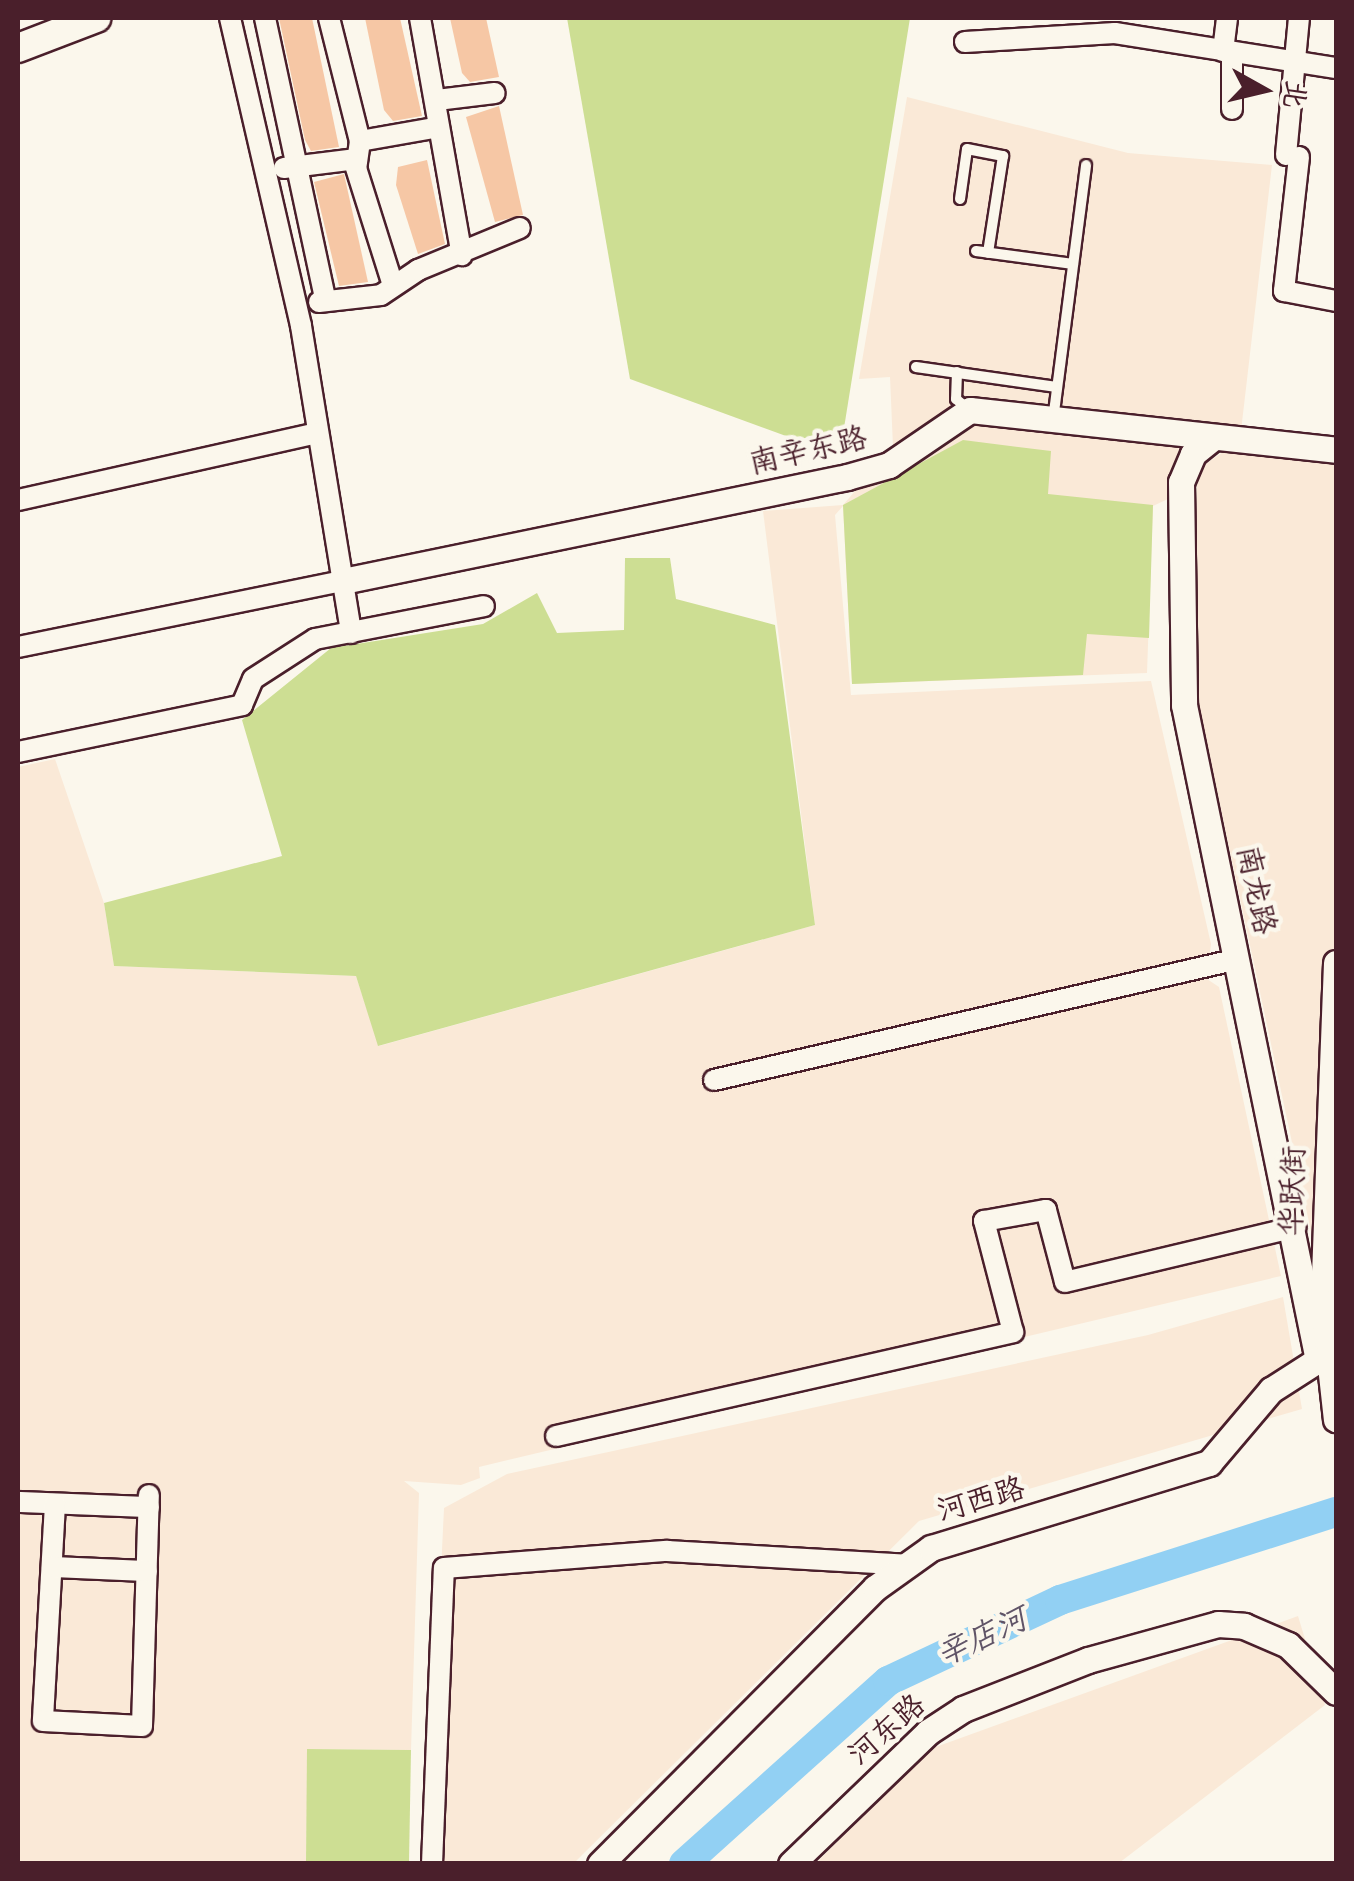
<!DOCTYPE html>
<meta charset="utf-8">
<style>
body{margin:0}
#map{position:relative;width:1354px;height:1881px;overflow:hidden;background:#fbf7ec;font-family:Pangolin,"LXGW WenKai TC",sans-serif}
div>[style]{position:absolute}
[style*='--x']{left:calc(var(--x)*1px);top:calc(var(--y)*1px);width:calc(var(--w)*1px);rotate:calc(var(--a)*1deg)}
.built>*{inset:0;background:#fae9d7}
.green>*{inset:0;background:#cdde93}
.river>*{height:30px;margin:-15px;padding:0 15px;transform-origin:15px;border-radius:15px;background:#92d0f3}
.building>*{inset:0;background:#f6c7a5}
.roads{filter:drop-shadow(2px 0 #4a1f2b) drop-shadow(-2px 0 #4a1f2b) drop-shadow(0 2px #4a1f2b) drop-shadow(0 -2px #4a1f2b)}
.service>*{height:10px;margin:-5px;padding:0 5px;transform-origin:5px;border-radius:5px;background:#fbf7ec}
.minor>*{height:20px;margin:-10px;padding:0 10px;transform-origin:10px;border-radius:10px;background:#fbf7ec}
.tertiary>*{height:25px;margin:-12.5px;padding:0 12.5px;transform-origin:12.5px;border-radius:12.5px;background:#fbf7ec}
.secondary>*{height:28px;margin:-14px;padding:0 14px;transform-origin:14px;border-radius:14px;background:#fbf7ec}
span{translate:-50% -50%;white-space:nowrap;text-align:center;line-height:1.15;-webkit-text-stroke:9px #fbf7ec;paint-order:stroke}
.street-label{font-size:30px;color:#4a1f2b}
.water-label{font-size:32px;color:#605467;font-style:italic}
.frame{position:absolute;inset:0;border:20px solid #4a1f2b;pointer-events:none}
.north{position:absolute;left:1214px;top:40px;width:100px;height:100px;-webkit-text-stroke:8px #fbf7ec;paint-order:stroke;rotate:98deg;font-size:28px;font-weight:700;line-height:40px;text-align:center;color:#4a1f2b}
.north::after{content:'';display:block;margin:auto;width:35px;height:45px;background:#4a1f2b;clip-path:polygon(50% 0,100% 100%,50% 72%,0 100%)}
</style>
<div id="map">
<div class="built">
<div style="clip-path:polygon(907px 97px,1128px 153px,1272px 165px,1241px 431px,1184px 444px,1170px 498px,1153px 506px,1147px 673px,852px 684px,843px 506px,835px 515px,851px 695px,1151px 681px,1211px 944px,1207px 979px,1219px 987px,1281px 1276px,479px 1467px,480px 1478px,461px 1485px,404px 1481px,419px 1493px,411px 1750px,308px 1749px,306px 1863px,18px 1863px,18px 767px,55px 759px,104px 903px,114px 966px,356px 976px,379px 1046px,815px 925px,763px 511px,843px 505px,893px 447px,890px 377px,859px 379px)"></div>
<div style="clip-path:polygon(1223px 452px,1336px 457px,1336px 1349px,1195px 687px,1197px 470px)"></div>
<div style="clip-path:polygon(1283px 1297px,1302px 1409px,919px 1521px,574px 1863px,427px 1864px,444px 1508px,507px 1474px,1148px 1335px)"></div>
<div style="clip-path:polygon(1298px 1616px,1325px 1705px,1119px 1863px,815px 1864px,933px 1748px)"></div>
</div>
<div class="green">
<div style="clip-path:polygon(567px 18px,910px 18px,844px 428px,797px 440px,630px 379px)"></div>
<div style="clip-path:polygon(963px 440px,1051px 451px,1048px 494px,1153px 505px,1149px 638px,1087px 634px,1083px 675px,852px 684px,843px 505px)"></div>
<div style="clip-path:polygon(625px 558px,670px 558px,676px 599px,775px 625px,815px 925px,378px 1046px,356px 976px,114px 966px,104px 903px,282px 856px,242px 720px,331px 648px,483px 624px,537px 593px,557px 633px,624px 630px)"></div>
<div style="clip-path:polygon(307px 1749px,411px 1750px,409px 1863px,306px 1863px)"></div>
</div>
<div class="river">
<div style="--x:684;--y:1864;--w:274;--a:-41.9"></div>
<div style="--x:888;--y:1681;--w:190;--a:-25.2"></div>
<div style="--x:1060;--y:1600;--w:290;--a:-17.7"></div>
</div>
<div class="building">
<div style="clip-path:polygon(279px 18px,312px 18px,339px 147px,311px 151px,305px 140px)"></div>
<div style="clip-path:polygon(365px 18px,400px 18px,422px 116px,393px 121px,384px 110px)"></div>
<div style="clip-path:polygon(450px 18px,486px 18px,499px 77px,470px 82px,462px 73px)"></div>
<div style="clip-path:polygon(499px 106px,523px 215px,495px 222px,466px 117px)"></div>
<div style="clip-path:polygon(427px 160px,445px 244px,418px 254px,396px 185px,398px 167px)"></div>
<div style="clip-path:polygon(344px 174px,368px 282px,339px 286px,314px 182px)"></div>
</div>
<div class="roads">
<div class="service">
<div style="--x:960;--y:199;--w:50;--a:-82"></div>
<div style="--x:967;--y:149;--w:37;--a:11"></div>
<div style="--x:1003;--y:156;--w:98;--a:98.8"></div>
<div style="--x:976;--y:251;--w:98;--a:7.6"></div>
<div style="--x:916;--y:367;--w:142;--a:8.1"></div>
<div style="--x:957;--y:372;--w:27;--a:92"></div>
<div style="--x:956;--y:399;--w:17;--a:40"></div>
<div style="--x:1053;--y:420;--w:257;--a:-82.6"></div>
</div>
<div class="minor">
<div style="--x:230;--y:18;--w:316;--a:77"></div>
<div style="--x:301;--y:326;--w:311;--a:80.7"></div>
<div style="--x:265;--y:18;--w:285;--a:77.9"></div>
<div style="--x:329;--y:18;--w:127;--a:75.9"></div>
<div style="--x:360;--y:141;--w:27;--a:98"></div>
<div style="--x:356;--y:168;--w:123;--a:72.5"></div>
<div style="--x:420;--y:18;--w:241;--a:80"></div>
<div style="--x:965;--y:42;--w:150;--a:-3.4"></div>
<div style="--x:1115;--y:33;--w:224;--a:9"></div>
<div style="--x:1223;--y:51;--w:33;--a:-83"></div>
<div style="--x:1232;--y:52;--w:57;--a:90"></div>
<div style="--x:437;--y:100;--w:58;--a:-6.9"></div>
<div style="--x:360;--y:141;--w:75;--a:-10"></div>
<div style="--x:1286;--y:155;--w:138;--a:-84.6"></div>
<div style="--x:1299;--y:157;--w:135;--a:96.4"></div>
<div style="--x:1284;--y:291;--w:53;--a:10.9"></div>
<div style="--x:284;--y:168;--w:73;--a:-7.1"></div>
<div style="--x:319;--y:302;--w:62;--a:-6.4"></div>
<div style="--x:381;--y:295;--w:45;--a:-34"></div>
<div style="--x:418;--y:270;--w:110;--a:-22.4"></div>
<div style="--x:18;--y:500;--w:307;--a:-12.6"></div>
<div style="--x:18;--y:647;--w:332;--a:-11.5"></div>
<div style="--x:18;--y:752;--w:229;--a:-11.8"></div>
<div style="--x:242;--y:705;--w:28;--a:-67"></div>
<div style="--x:253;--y:679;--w:74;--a:-32.8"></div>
<div style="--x:315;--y:639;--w:172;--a:-11"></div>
<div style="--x:714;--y:1080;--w:538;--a:-13"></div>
<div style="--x:556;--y:1436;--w:469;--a:-12.8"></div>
<div style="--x:1013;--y:1332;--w:115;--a:-104.6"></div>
<div style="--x:984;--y:1221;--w:63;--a:-10.1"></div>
<div style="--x:1046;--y:1210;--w:74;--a:75.2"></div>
<div style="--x:1065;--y:1282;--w:237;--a:-13.4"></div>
<div style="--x:18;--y:1502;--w:131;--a:2.2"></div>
<div style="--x:55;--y:1504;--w:217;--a:93.2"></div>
<div style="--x:43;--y:1721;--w:99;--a:2.9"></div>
<div style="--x:142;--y:1726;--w:231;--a:-88.3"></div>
<div style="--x:52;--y:1567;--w:95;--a:2.4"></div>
<div style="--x:432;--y:1864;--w:296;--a:-87.7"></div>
<div style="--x:444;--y:1568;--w:224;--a:-4.4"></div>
<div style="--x:667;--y:1551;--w:240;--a:3.3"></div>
</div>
<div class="tertiary">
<div style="--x:1210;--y:440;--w:22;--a:141"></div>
<div style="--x:1193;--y:454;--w:30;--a:113"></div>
<div style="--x:1181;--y:482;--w:223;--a:89.2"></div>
<div style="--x:1184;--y:705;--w:669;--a:78.44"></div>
<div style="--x:343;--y:581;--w:515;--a:-11.66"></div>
<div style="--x:847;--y:477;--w:44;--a:-15.9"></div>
<div style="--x:889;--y:465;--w:98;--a:-34.2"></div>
<div style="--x:970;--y:410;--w:368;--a:6.2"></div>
<div style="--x:1336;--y:963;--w:339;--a:92.2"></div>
<div style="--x:1323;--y:1302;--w:118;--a:83.7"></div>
<div style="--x:600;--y:1864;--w:390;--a:-45.1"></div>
<div style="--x:875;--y:1588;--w:69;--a:-35.5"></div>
<div style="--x:931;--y:1548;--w:291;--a:-17"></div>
<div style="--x:1209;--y:1463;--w:96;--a:-49.7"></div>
<div style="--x:1271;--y:1390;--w:56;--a:-32.6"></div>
<div style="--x:1318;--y:1360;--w:18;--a:0"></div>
<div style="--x:791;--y:1864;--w:190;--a:-43.9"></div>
<div style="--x:928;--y:1732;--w:42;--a:-33.3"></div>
<div style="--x:963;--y:1709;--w:134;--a:-21.4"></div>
<div style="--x:1088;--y:1660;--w:135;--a:-15.5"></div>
<div style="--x:1218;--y:1624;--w:26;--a:4"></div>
<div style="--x:1244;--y:1626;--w:48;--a:23.4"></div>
<div style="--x:1288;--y:1645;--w:67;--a:44.4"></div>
</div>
<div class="secondary">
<div style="--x:18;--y:48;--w:84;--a:-21"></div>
</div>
</div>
<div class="street-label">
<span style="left:808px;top:451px;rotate:-13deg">南辛东路</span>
<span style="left:1256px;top:890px;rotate:78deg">南龙路</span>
<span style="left:1293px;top:1191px;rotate:-88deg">华跃街</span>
<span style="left:981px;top:1500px;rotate:-16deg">河西路</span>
<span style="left:887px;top:1730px;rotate:-41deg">河东路</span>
</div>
<div class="water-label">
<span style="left:982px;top:1637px;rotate:-25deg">辛店河</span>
</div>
<div class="frame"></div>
<div class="north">北</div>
</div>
